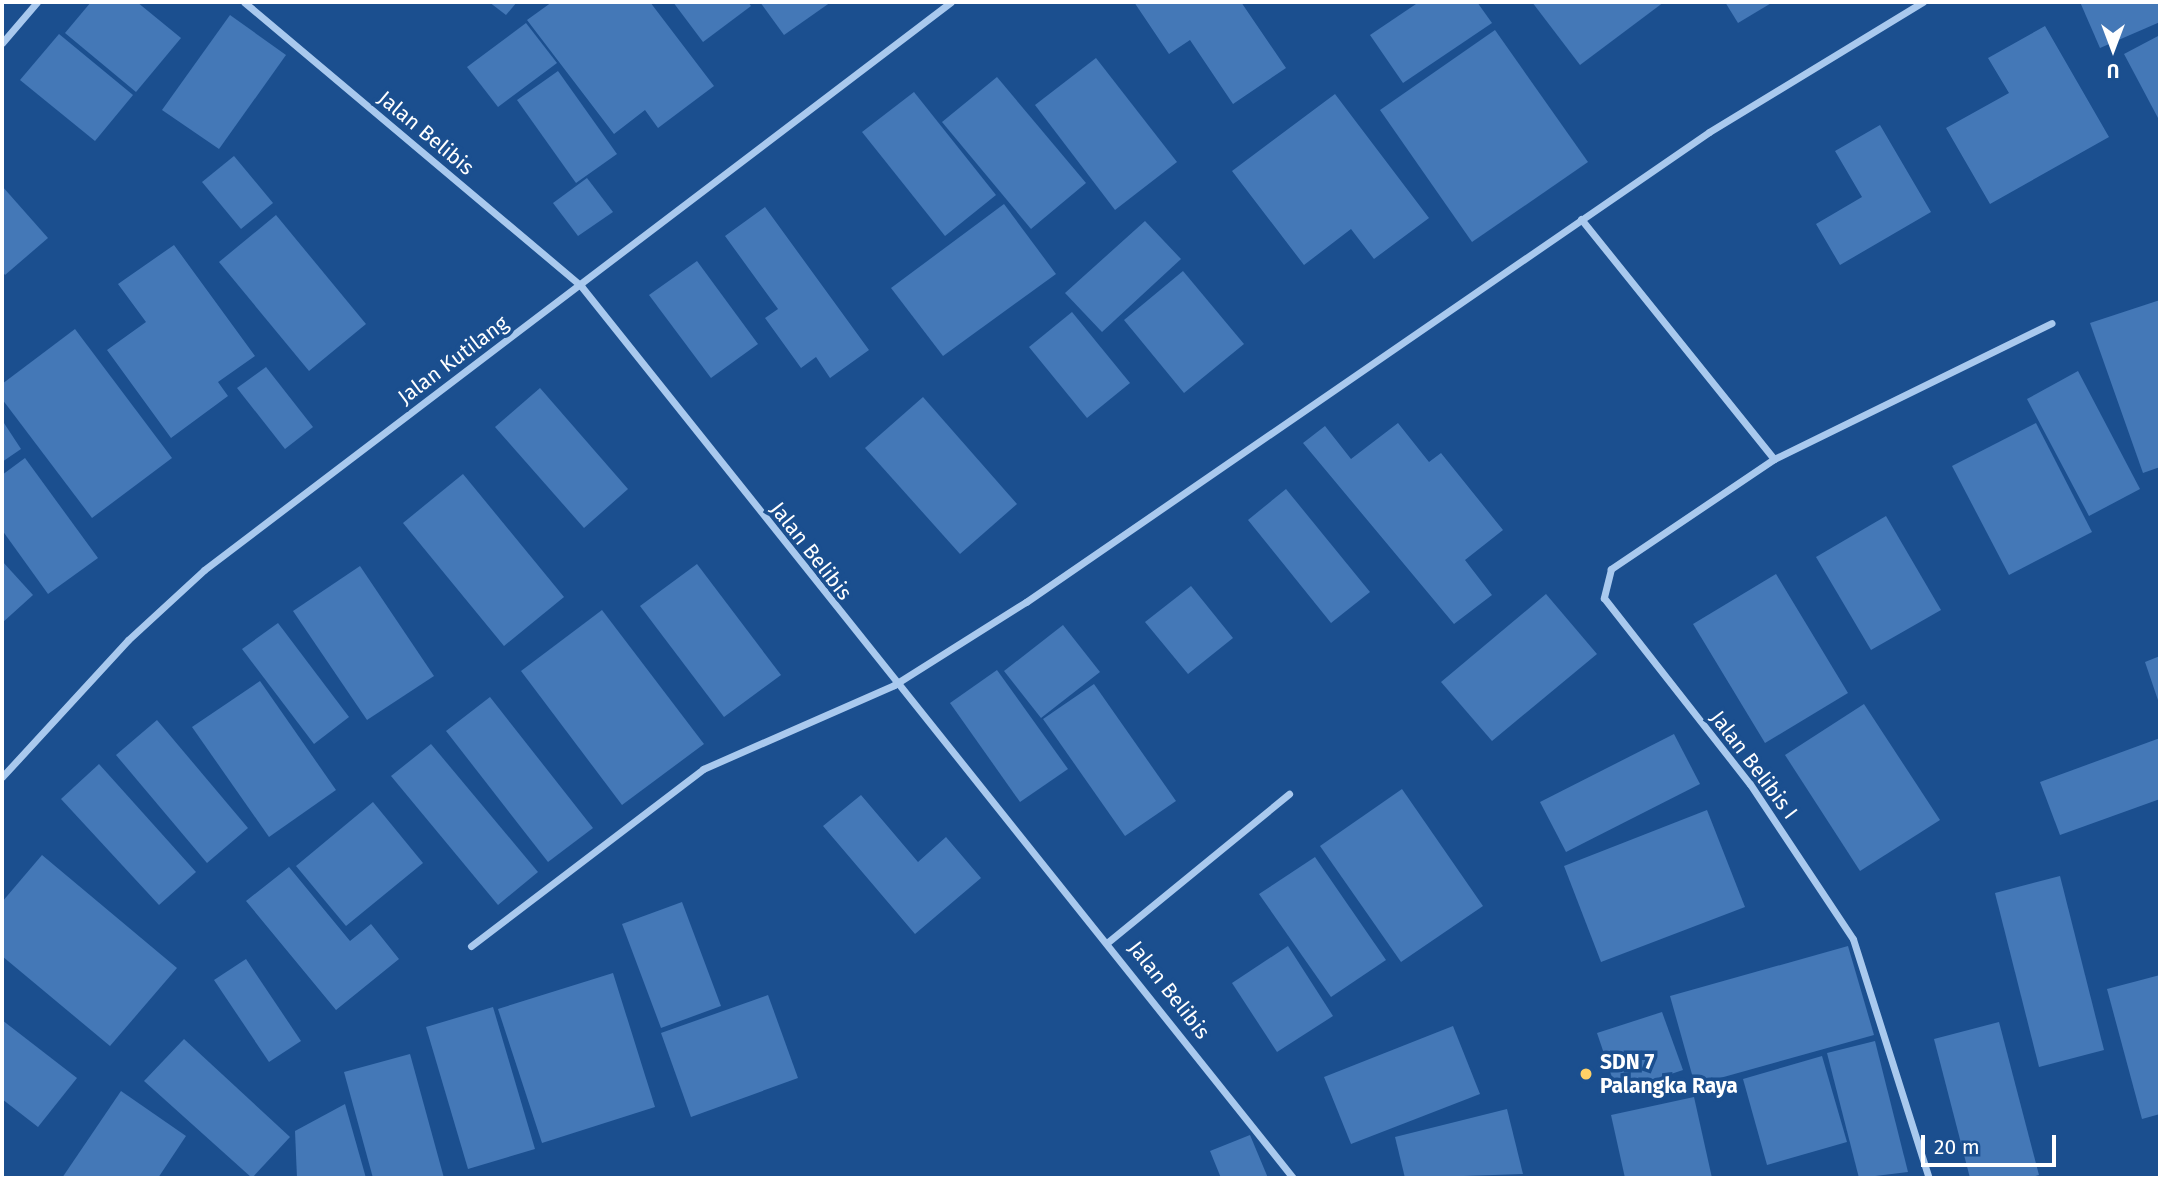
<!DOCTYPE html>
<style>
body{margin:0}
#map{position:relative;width:2162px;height:1180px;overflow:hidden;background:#1b4f8f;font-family:"Fira Sans",sans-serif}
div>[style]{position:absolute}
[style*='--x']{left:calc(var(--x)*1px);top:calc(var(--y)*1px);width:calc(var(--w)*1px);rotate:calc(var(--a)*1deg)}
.building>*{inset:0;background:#4478b7}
.minor>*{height:7px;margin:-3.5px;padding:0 3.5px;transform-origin:3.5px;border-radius:3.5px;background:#a9c9ee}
.dots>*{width:19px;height:19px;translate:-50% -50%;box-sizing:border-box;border:4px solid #1b4f8f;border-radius:50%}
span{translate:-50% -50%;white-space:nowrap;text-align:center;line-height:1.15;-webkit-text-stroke:7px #1b4f8f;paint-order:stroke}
.street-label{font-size:21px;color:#fff}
.poi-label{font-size:21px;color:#fff;font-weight:700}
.left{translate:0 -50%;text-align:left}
.frame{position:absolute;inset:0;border:4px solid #fff;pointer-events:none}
.north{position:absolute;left:2078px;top:14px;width:70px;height:70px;-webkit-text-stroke:5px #1b4f8f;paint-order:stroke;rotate:180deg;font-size:19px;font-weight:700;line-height:28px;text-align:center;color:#fff}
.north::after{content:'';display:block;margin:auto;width:24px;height:32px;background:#fff;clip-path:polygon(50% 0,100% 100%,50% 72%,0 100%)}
.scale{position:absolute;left:1921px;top:1135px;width:135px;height:32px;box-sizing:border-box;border:4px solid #fff;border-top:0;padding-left:9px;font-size:21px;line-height:24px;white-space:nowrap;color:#fff;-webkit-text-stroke:5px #1b4f8f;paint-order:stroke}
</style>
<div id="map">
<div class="building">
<div style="clip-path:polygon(91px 2px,137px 2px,181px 38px,136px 92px,65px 33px)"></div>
<div style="clip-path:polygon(489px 2px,517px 2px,506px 15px)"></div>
<div style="clip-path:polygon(552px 2px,650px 2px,714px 86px,658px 128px,645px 110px,614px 134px,527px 20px)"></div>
<div style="clip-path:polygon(673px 2px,748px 2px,751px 6px,703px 42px)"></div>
<div style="clip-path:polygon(760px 2px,831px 2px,784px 35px)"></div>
<div style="clip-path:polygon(1134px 2px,1241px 2px,1286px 68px,1233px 104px,1190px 40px,1169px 54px)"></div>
<div style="clip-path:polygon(1419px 2px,1477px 2px,1492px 23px,1403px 83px,1370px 35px)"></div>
<div style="clip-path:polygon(1532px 2px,1664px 2px,1580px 65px)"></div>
<div style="clip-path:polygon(1725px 2px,1773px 2px,1738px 23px)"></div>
<div style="clip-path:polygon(2080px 2px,2160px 2px,2160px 22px,2100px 48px)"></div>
<div style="clip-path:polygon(230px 15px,286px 55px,219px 149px,162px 110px)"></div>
<div style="clip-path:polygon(526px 23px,557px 63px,498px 107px,467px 67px)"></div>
<div style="clip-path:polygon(2045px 26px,2109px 137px,1990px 204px,1946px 128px,2009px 93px,1988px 58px)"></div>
<div style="clip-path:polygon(1495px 30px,1588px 162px,1472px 242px,1380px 110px)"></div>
<div style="clip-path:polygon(59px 34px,133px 95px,95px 141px,20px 80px)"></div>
<div style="clip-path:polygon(2160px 35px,2160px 117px,2158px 118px,2124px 54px)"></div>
<div style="clip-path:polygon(1096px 58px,1177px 162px,1115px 210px,1035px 105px)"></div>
<div style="clip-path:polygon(558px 71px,617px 154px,576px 183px,517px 100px)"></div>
<div style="clip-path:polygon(997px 77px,1086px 183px,1031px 229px,942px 122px)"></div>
<div style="clip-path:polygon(914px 92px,996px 195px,945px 236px,862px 132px)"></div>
<div style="clip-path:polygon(1335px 94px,1429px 218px,1374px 259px,1351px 229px,1304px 265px,1232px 171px)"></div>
<div style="clip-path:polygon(1880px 125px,1931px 212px,1840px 265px,1816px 224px,1862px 197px,1835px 151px)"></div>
<div style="clip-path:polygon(234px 156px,273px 203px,241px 229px,202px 182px)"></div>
<div style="clip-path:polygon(587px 178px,613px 212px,578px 236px,553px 203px)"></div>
<div style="clip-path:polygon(2px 186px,48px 238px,5px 275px,2px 271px)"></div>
<div style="clip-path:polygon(1004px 204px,1056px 274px,943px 356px,891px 288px)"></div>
<div style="clip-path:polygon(765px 207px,869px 350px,830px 378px,816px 357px,801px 368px,765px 318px,778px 309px,725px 236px)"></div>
<div style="clip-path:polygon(276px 215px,366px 324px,309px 371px,219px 262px)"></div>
<div style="clip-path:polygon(1145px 221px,1181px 259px,1102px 332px,1065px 293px)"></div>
<div style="clip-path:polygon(174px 245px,255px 356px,218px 382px,228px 396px,171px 438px,107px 350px,146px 322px,118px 284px)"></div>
<div style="clip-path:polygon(697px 261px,758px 344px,711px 378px,649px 295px)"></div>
<div style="clip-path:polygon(1183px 271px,1244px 344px,1184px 393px,1124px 320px)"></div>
<div style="clip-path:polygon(2160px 300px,2160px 467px,2143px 473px,2090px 323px)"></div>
<div style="clip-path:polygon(1072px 312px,1130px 383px,1087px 418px,1029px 347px)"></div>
<div style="clip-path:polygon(75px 329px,172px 458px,92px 518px,2px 399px,2px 384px)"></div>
<div style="clip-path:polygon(266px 367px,313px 427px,285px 449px,237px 388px)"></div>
<div style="clip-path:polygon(2078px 371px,2140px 489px,2089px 516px,2027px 399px)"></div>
<div style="clip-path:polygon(540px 388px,628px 489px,584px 528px,495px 427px)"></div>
<div style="clip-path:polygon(923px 397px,1017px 504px,960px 554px,865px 448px)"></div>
<div style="clip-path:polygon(2px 420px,21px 449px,2px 462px)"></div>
<div style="clip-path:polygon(1398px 423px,1429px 462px,1441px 453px,1503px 530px,1465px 560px,1492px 595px,1454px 624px,1303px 443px,1325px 426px,1351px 459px)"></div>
<div style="clip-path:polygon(2036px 423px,2092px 532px,2009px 575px,1952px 466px)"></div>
<div style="clip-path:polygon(25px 458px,98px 558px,48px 594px,2px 530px,2px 475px)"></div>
<div style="clip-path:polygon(463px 474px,564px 597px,504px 646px,403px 523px)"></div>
<div style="clip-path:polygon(1286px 489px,1370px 592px,1331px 623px,1248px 520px)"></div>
<div style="clip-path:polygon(1886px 516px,1941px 610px,1871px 650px,1816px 557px)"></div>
<div style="clip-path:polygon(2px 561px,33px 595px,2px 623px)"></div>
<div style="clip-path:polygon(697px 564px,781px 675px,724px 717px,640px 606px)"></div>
<div style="clip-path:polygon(360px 566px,434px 676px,367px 720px,293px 611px)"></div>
<div style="clip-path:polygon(1776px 574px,1848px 693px,1765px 743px,1693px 624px)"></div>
<div style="clip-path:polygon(1191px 586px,1233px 638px,1188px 674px,1145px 622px)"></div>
<div style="clip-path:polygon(1546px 594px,1597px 654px,1492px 741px,1441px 682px)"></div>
<div style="clip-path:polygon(602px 610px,704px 744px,622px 805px,521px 671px)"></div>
<div style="clip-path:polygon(278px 623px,349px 717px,314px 744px,242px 649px)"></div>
<div style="clip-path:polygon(1063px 625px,1100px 672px,1041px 718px,1004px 671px)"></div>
<div style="clip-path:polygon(2160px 656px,2160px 706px,2145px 662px)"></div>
<div style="clip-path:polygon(997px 670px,1068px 769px,1020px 802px,950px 703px)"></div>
<div style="clip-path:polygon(260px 681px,336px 790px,269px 837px,192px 727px)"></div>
<div style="clip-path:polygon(1094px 684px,1176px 801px,1125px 836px,1043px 719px)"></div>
<div style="clip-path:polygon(490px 697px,593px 828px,548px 862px,446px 731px)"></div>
<div style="clip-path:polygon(1864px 704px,1940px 820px,1860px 871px,1785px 755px)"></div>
<div style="clip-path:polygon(157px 720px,248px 828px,207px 863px,116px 755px)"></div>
<div style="clip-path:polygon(1674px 734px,1700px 784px,1566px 852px,1540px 802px)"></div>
<div style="clip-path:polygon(2160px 738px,2160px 799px,2060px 835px,2040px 782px)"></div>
<div style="clip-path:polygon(431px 744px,538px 872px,498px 905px,391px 776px)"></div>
<div style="clip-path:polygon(99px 764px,196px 872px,159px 905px,61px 799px)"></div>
<div style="clip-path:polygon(1402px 789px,1483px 906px,1401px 962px,1320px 846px)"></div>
<div style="clip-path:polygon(861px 795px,918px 862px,946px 837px,981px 878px,915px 934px,823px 826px)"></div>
<div style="clip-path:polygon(373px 802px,423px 863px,346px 926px,296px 866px)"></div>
<div style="clip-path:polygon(1707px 810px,1745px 907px,1601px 962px,1564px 866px)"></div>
<div style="clip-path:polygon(42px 855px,177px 968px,110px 1046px,2px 956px,2px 902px)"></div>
<div style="clip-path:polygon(1315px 857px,1386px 960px,1331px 997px,1259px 894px)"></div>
<div style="clip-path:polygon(289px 867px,350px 941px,371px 924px,399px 959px,336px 1010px,246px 901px)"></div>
<div style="clip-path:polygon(2060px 876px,2104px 1050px,2039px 1067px,1995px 893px)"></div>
<div style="clip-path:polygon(682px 902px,721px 1006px,661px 1028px,622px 924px)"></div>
<div style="clip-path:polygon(1288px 946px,1333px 1016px,1277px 1052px,1232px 983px)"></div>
<div style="clip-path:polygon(1848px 946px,1874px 1035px,1695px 1085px,1670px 996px)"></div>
<div style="clip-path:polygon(246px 959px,301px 1041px,269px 1062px,214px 980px)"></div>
<div style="clip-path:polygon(613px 973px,655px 1107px,542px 1143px,498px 1009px)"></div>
<div style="clip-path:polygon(2160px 975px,2160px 1114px,2142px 1119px,2107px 989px)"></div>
<div style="clip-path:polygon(768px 995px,798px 1078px,691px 1117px,661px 1033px)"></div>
<div style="clip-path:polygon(493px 1007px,535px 1149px,468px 1169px,426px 1027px)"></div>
<div style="clip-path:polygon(1662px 1012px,1683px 1070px,1617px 1092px,1597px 1033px)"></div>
<div style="clip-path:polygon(2px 1020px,77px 1078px,38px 1127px,2px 1099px)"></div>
<div style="clip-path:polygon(1999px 1022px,2039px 1175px,2029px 1178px,1970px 1178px,1934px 1039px)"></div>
<div style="clip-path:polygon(1453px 1026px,1480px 1094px,1351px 1144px,1324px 1077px)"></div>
<div style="clip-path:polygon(184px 1039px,290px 1137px,252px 1178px,144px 1081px)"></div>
<div style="clip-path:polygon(1875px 1041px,1908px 1172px,1859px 1178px,1827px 1053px)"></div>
<div style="clip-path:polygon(410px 1054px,444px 1178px,373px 1178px,344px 1072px)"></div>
<div style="clip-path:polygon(1822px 1056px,1847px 1142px,1767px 1165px,1743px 1079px)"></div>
<div style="clip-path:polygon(121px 1091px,186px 1136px,158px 1178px,62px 1178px)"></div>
<div style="clip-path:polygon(1694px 1097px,1712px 1178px,1625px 1178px,1611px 1115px)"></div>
<div style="clip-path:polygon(345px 1104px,366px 1178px,297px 1178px,295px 1131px)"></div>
<div style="clip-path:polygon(1507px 1109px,1523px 1174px,1405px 1178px,1395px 1137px)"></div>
<div style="clip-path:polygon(1250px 1135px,1268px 1178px,1221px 1178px,1210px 1151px)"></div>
</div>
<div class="minor">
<div style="--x:244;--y:2;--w:441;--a:40.1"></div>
<div style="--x:581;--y:286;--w:1141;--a:51.4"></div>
<div style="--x:2;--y:43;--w:54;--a:-49.5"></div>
<div style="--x:1581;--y:219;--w:308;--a:51.2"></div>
<div style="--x:1774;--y:459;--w:309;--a:-26.1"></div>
<div style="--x:1774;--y:459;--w:197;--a:146"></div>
<div style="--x:1611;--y:569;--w:30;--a:104"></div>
<div style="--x:1604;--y:598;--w:236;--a:51.9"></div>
<div style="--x:1750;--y:784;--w:186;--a:56.4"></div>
<div style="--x:1853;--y:939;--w:251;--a:72.4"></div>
<div style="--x:2;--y:777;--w:186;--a:-47.4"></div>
<div style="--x:128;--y:640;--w:103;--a:-42.6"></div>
<div style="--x:204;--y:570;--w:938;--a:-37.25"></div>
<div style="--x:1108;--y:942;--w:234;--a:-39.3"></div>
<div style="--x:471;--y:946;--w:292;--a:-37.3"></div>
<div style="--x:703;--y:769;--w:209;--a:-23.7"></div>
<div style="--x:894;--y:685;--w:156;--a:-32.2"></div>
<div style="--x:1026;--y:602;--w:829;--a:-34.53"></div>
<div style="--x:1709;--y:132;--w:250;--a:-31.3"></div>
</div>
<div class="dots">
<div style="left:1586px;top:1074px;background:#ffd166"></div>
</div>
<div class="street-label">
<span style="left:426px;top:133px;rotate:40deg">Jalan Belibis</span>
<span style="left:453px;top:360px;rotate:-37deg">Jalan Kutilang</span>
<span style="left:811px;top:551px;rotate:52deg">Jalan Belibis</span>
<span style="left:1754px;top:765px;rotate:53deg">Jalan Belibis I</span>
<span style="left:1169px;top:990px;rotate:52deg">Jalan Belibis</span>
</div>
<div class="poi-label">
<span class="left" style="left:1600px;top:1074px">SDN 7<br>Palangka Raya</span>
</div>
<div class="frame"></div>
<div class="north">U</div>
<div class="scale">20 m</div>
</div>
